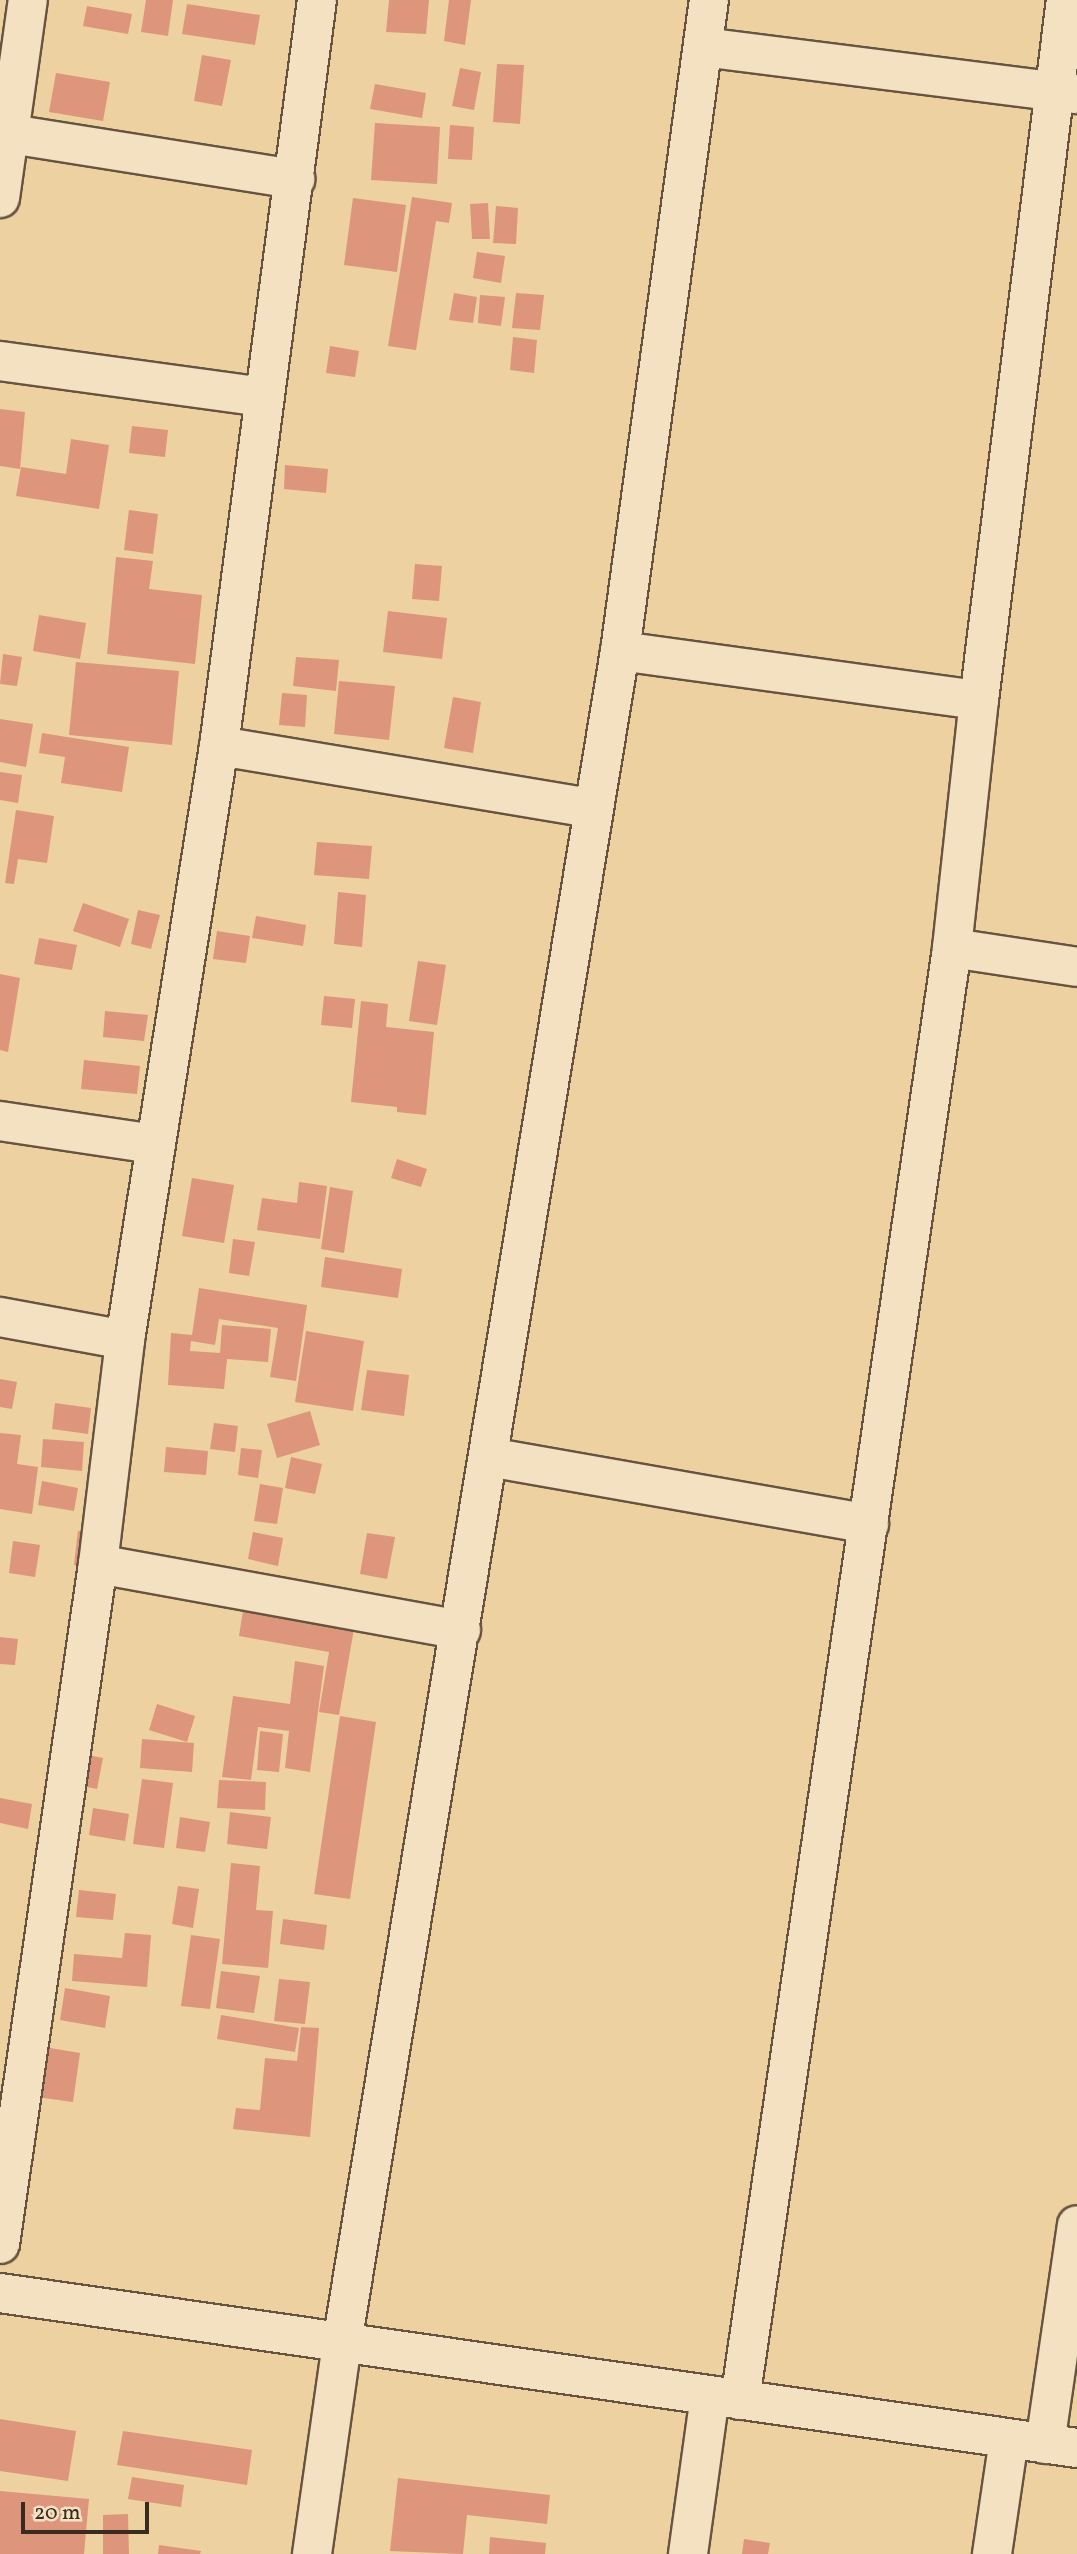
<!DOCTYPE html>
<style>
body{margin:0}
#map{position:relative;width:1077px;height:2554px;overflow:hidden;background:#eed1a1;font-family:Vollkorn,serif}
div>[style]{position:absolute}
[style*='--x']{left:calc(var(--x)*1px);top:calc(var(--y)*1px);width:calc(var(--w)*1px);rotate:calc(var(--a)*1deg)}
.building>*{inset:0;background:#dd957c}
.roads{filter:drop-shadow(2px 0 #665440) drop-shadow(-2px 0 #665440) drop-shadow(0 2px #665440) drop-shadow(0 -2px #665440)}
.minor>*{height:38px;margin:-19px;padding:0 19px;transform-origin:19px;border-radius:19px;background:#f4e1c2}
.tertiary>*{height:38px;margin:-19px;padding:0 19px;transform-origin:19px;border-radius:19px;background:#f4e1c2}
span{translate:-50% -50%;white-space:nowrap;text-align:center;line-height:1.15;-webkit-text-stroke:6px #f4e1c2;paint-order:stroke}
.scale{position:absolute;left:21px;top:2502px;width:128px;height:32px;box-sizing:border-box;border:4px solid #392b20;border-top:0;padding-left:9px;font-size:21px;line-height:24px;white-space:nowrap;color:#392b20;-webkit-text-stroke:5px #f4e1c2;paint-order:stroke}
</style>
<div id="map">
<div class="building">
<div style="clip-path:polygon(146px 0,173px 0,168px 36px,141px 32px)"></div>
<div style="clip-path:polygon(389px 0,429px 0,426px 34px,386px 32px)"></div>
<div style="clip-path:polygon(449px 0,471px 0,465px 45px,444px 41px)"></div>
<div style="clip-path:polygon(187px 4px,260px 15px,255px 45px,182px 34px)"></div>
<div style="clip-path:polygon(87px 6px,132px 14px,128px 34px,83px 26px)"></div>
<div style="clip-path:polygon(202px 55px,231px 60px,222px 106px,194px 101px)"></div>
<div style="clip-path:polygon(497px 64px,524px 65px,520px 124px,493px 122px)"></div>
<div style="clip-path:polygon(460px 68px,481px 72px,474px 110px,452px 106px)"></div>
<div style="clip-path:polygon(56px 73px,110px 82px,103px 121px,49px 112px)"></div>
<div style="clip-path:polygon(375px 84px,426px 93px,422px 118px,370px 109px)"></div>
<div style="clip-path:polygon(375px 123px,440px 127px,437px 184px,371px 180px)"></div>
<div style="clip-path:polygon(450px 125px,474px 127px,472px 160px,448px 159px)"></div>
<div style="clip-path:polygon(412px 197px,452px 203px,449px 223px,436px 221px,416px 350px,388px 346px)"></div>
<div style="clip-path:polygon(353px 198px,406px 205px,397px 272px,344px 265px)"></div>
<div style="clip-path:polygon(488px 203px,490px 239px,472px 239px,470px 204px)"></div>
<div style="clip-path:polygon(496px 206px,518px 208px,516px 244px,493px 243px)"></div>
<div style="clip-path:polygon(477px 252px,505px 256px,501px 283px,473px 278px)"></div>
<div style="clip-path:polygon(454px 293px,477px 297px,473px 323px,449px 320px)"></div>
<div style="clip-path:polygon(516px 293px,544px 295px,540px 330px,512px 328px)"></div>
<div style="clip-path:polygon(480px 295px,505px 297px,501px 326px,478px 323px)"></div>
<div style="clip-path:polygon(513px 337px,537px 340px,534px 373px,510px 370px)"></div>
<div style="clip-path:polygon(330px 346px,359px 351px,355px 377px,326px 373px)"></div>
<div style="clip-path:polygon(0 409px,25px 412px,20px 469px,0 466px)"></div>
<div style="clip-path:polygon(132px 426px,168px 430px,165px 457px,129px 453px)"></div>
<div style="clip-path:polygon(71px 439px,109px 445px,99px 509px,16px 496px,21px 467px,66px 474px)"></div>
<div style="clip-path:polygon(285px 465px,328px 469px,326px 493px,284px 489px)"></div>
<div style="clip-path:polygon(129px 510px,158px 514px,153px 554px,124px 550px)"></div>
<div style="clip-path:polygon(116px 557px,153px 561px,149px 589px,202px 595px,195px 664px,107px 654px)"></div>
<div style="clip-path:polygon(415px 564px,442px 566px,439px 601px,412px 599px)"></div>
<div style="clip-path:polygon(388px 611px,447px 618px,442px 659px,383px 652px)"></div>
<div style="clip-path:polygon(39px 615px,86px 623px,80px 659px,33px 651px)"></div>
<div style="clip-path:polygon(3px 654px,22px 657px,17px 686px,0 684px)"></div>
<div style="clip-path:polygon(296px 657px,339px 660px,336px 691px,293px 686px)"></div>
<div style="clip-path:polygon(76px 662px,179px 671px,172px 745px,69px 735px)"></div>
<div style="clip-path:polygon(339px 681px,395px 686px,389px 740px,334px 734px)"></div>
<div style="clip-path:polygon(282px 693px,307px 695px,305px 727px,279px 725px)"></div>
<div style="clip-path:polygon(453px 697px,481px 702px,473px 753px,444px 748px)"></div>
<div style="clip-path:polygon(0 719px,33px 724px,26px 767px,0 762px)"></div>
<div style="clip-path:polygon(42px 733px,129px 747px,122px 792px,61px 783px,65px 757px,39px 753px)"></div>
<div style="clip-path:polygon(0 772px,22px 775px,18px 803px,0 800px)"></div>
<div style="clip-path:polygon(16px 810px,54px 816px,47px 863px,18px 859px,14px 884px,5px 883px)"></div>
<div style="clip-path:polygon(317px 842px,372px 846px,369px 879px,314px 875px)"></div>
<div style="clip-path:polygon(338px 892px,366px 895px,362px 947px,334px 944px)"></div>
<div style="clip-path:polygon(83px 903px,129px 919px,120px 947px,73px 931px)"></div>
<div style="clip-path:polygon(138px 910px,160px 915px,151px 949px,131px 944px)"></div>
<div style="clip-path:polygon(256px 916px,306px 925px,303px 946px,252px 938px)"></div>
<div style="clip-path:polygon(217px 931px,250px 936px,246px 963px,213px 959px)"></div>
<div style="clip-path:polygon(39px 938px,77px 945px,72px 970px,34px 964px)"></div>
<div style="clip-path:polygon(418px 961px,446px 965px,437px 1025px,409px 1021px)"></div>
<div style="clip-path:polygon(0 974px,20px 978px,8px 1052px,0 1050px)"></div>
<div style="clip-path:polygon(324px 996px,355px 999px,352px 1028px,321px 1025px)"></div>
<div style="clip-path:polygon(361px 1001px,388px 1004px,386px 1027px,434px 1032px,426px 1115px,397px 1112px,397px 1107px,351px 1102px)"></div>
<div style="clip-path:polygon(105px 1011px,148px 1015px,144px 1041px,103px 1037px)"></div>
<div style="clip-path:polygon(84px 1060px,140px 1066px,137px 1094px,81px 1089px)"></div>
<div style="clip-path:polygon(397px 1159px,427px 1169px,421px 1187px,391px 1178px)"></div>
<div style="clip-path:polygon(192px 1178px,234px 1185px,224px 1243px,182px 1236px)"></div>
<div style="clip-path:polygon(299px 1182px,327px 1186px,320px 1239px,257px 1230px,262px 1198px,297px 1203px)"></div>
<div style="clip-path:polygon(330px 1187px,353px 1191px,344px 1253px,321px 1249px)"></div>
<div style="clip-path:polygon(233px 1239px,255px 1242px,249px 1276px,229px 1273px)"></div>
<div style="clip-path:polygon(325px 1257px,402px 1269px,398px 1298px,321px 1287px)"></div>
<div style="clip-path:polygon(199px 1288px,307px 1305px,296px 1381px,270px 1377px,278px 1328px,219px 1319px,215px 1345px,191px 1341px,190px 1351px,220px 1353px,222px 1325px,271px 1329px,268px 1362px,227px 1359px,224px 1389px,168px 1385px,171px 1333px,192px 1335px)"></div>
<div style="clip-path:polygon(306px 1331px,364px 1341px,353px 1411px,295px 1402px)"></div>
<div style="clip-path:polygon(367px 1370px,409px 1375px,404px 1416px,361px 1410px)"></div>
<div style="clip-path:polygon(0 1379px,17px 1382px,12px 1409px,0 1407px)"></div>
<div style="clip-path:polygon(55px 1403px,91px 1408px,88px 1434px,52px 1429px)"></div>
<div style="clip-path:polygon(310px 1411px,320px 1445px,277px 1458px,267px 1424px)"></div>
<div style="clip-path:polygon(214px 1423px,238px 1426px,235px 1452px,210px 1449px)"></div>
<div style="clip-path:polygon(0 1433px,21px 1435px,17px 1464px,38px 1467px,32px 1514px,0 1509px)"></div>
<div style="clip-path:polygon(43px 1439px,84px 1442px,82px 1471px,41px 1467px)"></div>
<div style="clip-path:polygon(166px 1447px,208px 1451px,206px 1475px,164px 1472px)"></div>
<div style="clip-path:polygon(241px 1448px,262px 1450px,258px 1478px,238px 1475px)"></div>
<div style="clip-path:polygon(291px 1457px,322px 1464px,315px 1494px,285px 1488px)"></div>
<div style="clip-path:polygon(42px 1481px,78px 1488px,74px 1511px,38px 1505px)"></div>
<div style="clip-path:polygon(260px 1484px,283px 1488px,277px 1524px,254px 1521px)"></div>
<div style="clip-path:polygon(78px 1531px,101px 1533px,98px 1568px,74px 1565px)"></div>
<div style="clip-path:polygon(253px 1532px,283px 1538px,278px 1566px,248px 1559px)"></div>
<div style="clip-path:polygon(367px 1533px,395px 1537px,387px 1579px,360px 1574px)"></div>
<div style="clip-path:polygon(13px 1541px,40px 1545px,35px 1577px,9px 1573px)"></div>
<div style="clip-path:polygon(244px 1604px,355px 1623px,339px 1715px,319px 1712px,329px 1652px,239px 1636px)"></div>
<div style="clip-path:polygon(0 1637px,18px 1639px,15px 1665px,0 1664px)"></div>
<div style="clip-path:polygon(295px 1661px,324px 1666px,310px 1772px,285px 1768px,289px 1731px,258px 1727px,251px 1780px,222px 1777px,233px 1696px,290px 1704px)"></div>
<div style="clip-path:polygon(157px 1704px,195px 1716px,187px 1742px,149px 1730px)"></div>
<div style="clip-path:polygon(340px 1716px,376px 1722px,350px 1899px,314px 1894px)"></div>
<div style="clip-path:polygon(260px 1731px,283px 1734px,279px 1772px,257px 1770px)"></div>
<div style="clip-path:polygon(142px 1739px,194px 1743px,192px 1772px,140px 1768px)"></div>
<div style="clip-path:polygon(88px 1755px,103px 1758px,97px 1789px,82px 1786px)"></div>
<div style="clip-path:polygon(142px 1779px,173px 1783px,164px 1848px,133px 1844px)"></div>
<div style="clip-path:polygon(219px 1780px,266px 1782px,265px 1810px,217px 1808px)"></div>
<div style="clip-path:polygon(0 1798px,32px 1804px,28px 1829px,0 1823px)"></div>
<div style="clip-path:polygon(93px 1808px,129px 1814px,125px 1841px,89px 1835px)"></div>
<div style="clip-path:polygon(230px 1812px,271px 1817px,267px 1849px,227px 1844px)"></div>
<div style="clip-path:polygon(180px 1817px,210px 1822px,205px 1852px,176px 1848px)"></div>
<div style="clip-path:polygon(231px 1863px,260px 1866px,256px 1910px,273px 1911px,268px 1968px,222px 1964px)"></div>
<div style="clip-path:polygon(178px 1886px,199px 1889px,193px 1928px,172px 1924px)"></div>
<div style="clip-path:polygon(79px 1890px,116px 1894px,113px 1920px,76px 1917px)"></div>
<div style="clip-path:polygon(283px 1919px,327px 1925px,324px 1950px,280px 1944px)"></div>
<div style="clip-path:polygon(125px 1933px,151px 1935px,147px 1987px,72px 1981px,74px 1954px,122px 1958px)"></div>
<div style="clip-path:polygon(191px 1935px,220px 1939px,210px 2009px,181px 2006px)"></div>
<div style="clip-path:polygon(221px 1971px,260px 1976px,254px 2013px,216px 2008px)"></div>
<div style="clip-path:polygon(279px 1979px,310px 1982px,305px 2024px,274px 2021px)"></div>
<div style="clip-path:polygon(65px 1988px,110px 1996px,105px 2028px,60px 2020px)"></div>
<div style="clip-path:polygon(221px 2015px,299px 2028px,295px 2052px,217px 2039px)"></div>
<div style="clip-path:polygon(301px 2027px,319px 2028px,310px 2137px,233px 2129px,236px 2108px,260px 2110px,265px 2058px,297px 2061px)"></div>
<div style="clip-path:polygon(44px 2047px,80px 2053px,73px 2102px,36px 2097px)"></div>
<div style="clip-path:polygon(0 2419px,76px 2431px,68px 2481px,0 2471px)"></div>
<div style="clip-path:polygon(123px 2431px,252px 2450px,247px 2485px,117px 2465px)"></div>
<div style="clip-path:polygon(132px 2477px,184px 2485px,181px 2507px,128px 2499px)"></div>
<div style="clip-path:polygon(398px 2478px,550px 2495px,547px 2524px,467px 2515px,463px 2554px,390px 2551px)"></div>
<div style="clip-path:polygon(0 2491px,89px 2499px,84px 2554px,0 2554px)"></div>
<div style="clip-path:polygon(128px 2514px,129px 2554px,103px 2554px,103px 2515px)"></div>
<div style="clip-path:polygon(490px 2537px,546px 2543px,545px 2554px,489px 2554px)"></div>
<div style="clip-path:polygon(744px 2539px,770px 2543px,768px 2554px,742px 2554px)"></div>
<div style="clip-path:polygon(159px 2545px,201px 2551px,200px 2554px,158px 2554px)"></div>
</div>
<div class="roads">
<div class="minor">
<div style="--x:703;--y:47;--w:377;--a:7.2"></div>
<div style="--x:10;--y:134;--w:289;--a:9"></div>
<div style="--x:0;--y:198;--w:200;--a:-82"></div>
<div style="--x:0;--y:361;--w:266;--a:7.8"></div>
<div style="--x:620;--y:651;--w:362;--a:7.8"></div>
<div style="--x:219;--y:746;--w:380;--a:9.5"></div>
<div style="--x:952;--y:948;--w:126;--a:8.6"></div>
<div style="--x:0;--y:1121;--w:156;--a:8.5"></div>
<div style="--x:0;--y:1317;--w:127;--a:10.4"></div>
<div style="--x:489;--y:1457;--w:386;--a:10"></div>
<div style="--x:98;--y:1564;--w:369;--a:10.3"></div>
<div style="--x:0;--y:2244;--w:687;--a:-81.8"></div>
<div style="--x:98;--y:1564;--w:226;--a:-83.1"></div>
<div style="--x:125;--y:1340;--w:601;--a:-81.01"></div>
<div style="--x:219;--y:746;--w:752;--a:-82.52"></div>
<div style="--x:740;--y:2400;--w:1467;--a:-81.69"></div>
<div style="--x:952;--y:948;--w:249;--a:-83.8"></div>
<div style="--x:979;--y:700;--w:705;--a:-82.92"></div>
<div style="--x:1045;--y:2444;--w:221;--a:-81.7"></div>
<div style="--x:688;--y:2554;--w:160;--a:-82.1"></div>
<div style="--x:992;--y:2554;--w:116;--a:-81.6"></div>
</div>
<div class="tertiary">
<div style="--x:0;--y:2293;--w:1088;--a:8.19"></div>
<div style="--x:312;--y:2554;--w:213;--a:-81.9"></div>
<div style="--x:342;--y:2343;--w:1715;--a:-80.67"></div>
<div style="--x:620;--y:651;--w:657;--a:-82.22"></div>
</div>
</div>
<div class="scale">20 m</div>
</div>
